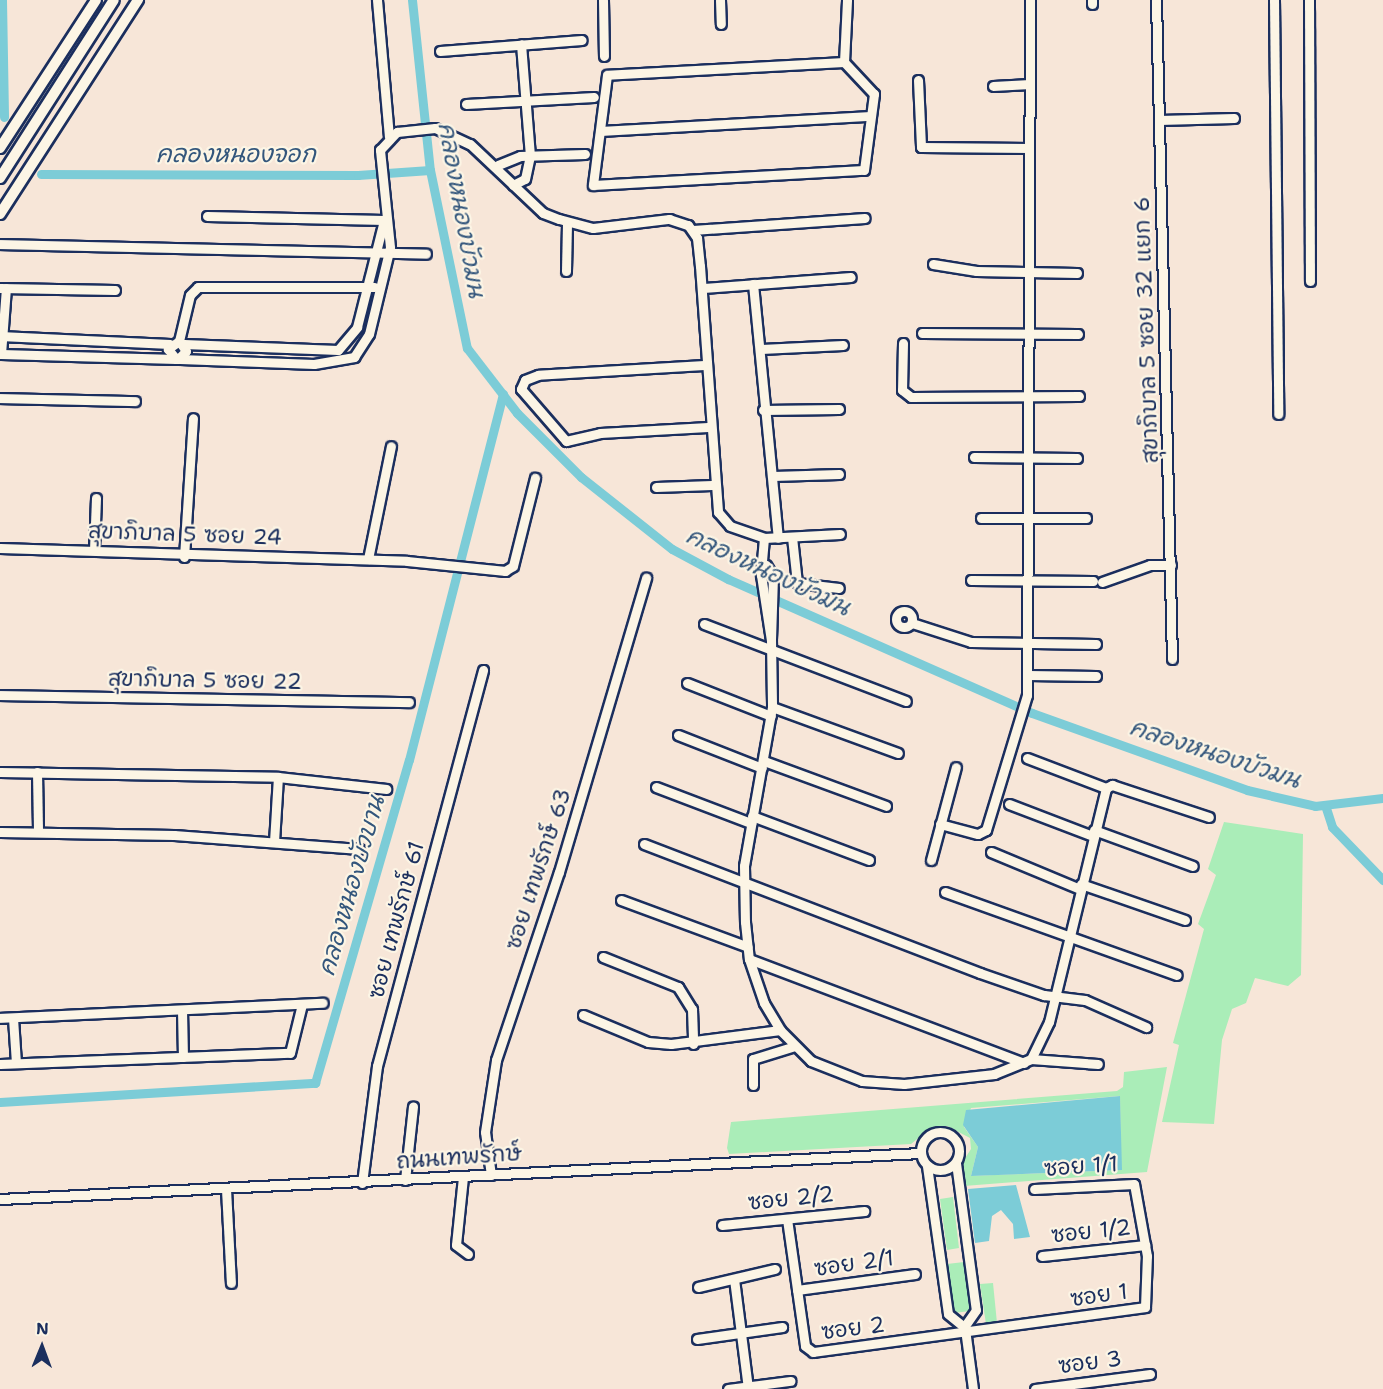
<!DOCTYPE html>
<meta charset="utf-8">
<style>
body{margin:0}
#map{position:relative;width:1383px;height:1389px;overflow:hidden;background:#f7e6d8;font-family:"Shantell Sans","Playpen Sans Thai",sans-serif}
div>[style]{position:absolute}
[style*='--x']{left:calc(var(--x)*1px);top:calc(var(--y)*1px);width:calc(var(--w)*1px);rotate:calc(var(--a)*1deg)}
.green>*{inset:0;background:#aaedb8}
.water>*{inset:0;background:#7cccd7}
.canal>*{height:9px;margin:-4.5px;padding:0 4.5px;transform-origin:4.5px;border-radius:4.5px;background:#7cccd7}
.roads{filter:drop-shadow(2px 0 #1b2f5e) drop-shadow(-2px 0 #1b2f5e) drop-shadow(0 2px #1b2f5e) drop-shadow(0 -2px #1b2f5e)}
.minor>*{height:9px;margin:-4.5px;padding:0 4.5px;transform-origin:4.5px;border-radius:4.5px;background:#fcf5e5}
.minor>.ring{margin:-4.5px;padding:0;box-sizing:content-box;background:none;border:9px solid #fcf5e5;border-radius:50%}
.major>*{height:10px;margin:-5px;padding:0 5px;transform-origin:5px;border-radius:5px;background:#fcf5e5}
span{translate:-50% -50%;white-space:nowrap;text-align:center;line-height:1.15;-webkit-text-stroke:4.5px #fcf5e5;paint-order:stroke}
.street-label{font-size:22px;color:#1b2f5e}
.water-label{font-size:24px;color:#33567c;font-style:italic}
.north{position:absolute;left:12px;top:1317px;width:60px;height:60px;-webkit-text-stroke:4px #fcf5e5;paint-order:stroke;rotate:1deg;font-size:16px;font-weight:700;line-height:24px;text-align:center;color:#1b2f5e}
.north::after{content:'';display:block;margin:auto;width:21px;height:27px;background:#1b2f5e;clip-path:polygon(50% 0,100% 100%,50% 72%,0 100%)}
</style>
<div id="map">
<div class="green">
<div style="clip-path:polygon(1224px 822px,1303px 834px,1301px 975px,1288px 986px,1255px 978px,1246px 1003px,1232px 1009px,1222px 1040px,1214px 1124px,1162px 1122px,1179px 1045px,1173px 1043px,1204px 929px,1198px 924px,1216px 875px,1208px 869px)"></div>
<div style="clip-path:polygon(evenodd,1167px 1067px,1147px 1172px,964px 1186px,960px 1166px,971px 1149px,970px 1138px,947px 1126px,932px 1127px,911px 1144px,729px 1154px,727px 1148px,731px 1122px,1117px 1091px,1123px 1087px,1124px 1072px,1167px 1067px,1120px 1096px,1121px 1170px,971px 1176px,978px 1147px,964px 1127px,971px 1108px,1120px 1096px)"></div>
<div style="clip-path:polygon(953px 1197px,959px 1248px,947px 1250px,940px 1199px)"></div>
<div style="clip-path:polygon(964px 1262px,970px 1311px,954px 1313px,947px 1264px)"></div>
<div style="clip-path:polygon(993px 1283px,997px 1323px,986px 1324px,980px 1284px)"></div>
</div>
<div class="water">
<div style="clip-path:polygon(1120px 1096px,1122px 1170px,971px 1176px,978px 1147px,963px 1125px,966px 1110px)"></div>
<div style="clip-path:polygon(1016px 1185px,1030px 1237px,1014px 1239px,1013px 1224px,1001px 1210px,992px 1216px,989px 1241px,975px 1243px,968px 1189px)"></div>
</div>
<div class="canal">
<div style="--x:2;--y:0;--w:117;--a:89"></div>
<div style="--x:412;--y:0;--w:171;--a:84"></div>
<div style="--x:430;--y:170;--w:182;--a:78.3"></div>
<div style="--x:467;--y:348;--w:82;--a:52.4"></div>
<div style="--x:517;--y:413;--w:91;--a:45"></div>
<div style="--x:581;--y:477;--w:116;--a:38.4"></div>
<div style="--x:672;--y:549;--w:64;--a:28.2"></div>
<div style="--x:728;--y:579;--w:332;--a:23.8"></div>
<div style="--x:1032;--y:713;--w:228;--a:19.7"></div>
<div style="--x:1247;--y:790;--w:70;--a:13.2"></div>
<div style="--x:1315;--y:806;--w:68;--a:-6.7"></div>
<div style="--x:41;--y:174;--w:317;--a:0.2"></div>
<div style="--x:358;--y:175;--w:72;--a:-4"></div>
<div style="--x:1325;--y:805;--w:23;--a:72"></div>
<div style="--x:1332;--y:827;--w:74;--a:46.1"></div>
<div style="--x:0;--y:1102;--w:316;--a:-3.5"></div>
<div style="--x:315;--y:1083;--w:336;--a:-73.8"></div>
<div style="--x:409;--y:760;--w:378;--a:-75.6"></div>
</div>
<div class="roads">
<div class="minor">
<div style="--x:377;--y:0;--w:137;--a:85"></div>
<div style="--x:603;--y:0;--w:56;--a:89"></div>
<div style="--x:720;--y:0;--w:24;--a:88"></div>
<div style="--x:1092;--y:0;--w:4;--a:90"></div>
<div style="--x:1156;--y:0;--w:659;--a:88.61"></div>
<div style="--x:1274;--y:0;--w:414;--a:89.4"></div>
<div style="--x:1309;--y:0;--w:281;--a:89.8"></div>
<div style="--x:440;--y:51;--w:142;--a:-4.4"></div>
<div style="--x:844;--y:62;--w:237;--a:176.9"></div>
<div style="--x:607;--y:75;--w:111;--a:97.3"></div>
<div style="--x:593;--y:185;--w:271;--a:-3.2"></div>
<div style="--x:864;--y:170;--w:77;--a:-82.5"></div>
<div style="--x:874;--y:94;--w:44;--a:-133.2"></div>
<div style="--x:844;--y:62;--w:62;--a:-87.2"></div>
<div style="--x:918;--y:80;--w:67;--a:87.4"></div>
<div style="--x:921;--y:147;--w:108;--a:0.5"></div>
<div style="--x:993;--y:86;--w:37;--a:-3"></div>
<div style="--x:466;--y:104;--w:128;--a:-3.1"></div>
<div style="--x:1159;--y:120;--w:75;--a:-1.5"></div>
<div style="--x:600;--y:131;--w:271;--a:-3.2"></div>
<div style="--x:498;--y:165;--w:24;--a:-22"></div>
<div style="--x:520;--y:156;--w:65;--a:-1.8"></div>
<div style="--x:513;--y:185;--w:13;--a:-27"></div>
<div style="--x:525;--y:179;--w:24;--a:-78"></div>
<div style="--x:530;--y:156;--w:112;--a:-94.6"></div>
<div style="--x:207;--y:216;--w:177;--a:1.3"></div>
<div style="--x:693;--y:230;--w:172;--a:-4"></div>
<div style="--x:0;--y:244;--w:426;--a:1.3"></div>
<div style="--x:933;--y:264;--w:44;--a:9.2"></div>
<div style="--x:976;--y:271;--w:101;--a:1.1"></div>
<div style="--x:566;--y:271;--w:49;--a:-88.8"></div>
<div style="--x:753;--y:284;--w:255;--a:84.4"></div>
<div style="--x:0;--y:288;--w:115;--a:1"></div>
<div style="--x:702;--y:288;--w:149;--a:-4.2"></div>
<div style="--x:922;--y:333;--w:156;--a:0.4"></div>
<div style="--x:0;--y:336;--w:170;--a:2.7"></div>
<div style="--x:179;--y:341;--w:47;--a:-76.6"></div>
<div style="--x:190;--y:295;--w:11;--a:-45"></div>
<div style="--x:198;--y:287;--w:176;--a:0"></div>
<div style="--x:903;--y:343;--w:47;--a:91.2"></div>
<div style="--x:902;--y:390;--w:11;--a:38"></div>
<div style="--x:911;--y:397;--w:168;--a:-0.3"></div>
<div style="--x:184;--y:344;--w:154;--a:2.2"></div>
<div style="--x:338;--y:350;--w:30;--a:-50"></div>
<div style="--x:357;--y:327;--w:110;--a:-75.8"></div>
<div style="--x:761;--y:349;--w:82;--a:-2.8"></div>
<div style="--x:0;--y:354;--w:1;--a:0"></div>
<div style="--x:1;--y:354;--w:175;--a:1.6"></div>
<div style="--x:176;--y:359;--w:2;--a:0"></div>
<div style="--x:178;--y:359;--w:11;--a:-45"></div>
<div style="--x:186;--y:351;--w:12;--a:-125"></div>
<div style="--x:179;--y:341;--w:14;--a:144"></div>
<div style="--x:168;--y:349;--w:13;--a:51"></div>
<div style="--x:1;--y:354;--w:66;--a:-85.7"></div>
<div style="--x:180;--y:359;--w:134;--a:2.1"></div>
<div style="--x:314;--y:364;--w:41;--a:-9.9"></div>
<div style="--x:354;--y:357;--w:27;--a:-57"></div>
<div style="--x:369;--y:334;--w:89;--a:-76.4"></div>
<div style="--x:390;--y:247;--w:98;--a:-95.9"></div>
<div style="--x:380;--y:150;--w:25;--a:-47"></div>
<div style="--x:397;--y:132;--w:38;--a:-6"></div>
<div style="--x:435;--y:128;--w:38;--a:25"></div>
<div style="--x:470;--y:144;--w:100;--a:43.4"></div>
<div style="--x:543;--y:213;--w:17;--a:21"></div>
<div style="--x:559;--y:219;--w:35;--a:15"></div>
<div style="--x:593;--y:228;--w:77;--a:-6.8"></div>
<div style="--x:669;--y:219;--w:20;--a:18"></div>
<div style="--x:688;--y:225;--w:16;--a:55"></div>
<div style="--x:697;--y:238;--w:28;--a:84"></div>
<div style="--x:700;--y:266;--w:247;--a:85.8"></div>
<div style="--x:718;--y:512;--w:18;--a:49"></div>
<div style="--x:730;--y:526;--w:36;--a:19"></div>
<div style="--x:764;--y:538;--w:76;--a:-3"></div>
<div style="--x:704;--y:365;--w:166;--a:176.6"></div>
<div style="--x:538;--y:375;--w:14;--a:159"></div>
<div style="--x:525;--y:380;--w:10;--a:114"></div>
<div style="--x:521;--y:389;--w:69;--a:49.1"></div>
<div style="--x:566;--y:441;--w:35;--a:-13"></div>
<div style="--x:600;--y:433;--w:108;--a:-3.2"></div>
<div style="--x:0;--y:398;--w:135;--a:1.3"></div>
<div style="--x:763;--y:410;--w:76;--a:-0.8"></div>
<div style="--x:974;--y:457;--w:103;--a:0.6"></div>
<div style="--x:773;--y:476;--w:66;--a:-1.7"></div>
<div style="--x:656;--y:487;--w:56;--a:-2"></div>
<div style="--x:981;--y:518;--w:105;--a:0"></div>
<div style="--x:792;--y:537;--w:46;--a:83.8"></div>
<div style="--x:797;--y:583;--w:42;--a:6.8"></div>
<div style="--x:764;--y:538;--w:37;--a:95"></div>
<div style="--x:761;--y:575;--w:66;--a:81.3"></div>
<div style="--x:771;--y:640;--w:67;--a:89.1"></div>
<div style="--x:772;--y:707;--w:161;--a:100"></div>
<div style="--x:744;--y:866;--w:56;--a:89"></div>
<div style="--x:745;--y:922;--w:37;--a:84"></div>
<div style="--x:749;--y:959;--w:46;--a:71.2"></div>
<div style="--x:764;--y:1003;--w:31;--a:59"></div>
<div style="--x:780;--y:1030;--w:44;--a:45"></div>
<div style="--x:811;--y:1061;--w:55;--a:21.4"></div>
<div style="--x:862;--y:1081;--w:42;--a:4.1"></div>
<div style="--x:904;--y:1084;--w:91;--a:-6.3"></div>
<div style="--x:994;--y:1074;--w:40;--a:-22"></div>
<div style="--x:1031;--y:1059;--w:41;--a:-64.1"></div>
<div style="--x:1049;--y:1022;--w:241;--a:-76.3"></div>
<div style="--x:1106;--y:788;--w:7;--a:-27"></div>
<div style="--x:1112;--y:785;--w:102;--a:18.3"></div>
<div style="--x:0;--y:548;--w:407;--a:1.8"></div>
<div style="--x:407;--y:561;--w:99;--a:5.8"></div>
<div style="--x:505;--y:571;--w:9;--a:-32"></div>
<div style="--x:513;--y:566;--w:91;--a:-76"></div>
<div style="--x:94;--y:550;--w:52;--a:-87.8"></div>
<div style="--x:184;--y:557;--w:139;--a:-86.3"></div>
<div style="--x:368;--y:559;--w:115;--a:-78.5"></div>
<div style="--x:766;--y:565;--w:13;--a:58"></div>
<div style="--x:773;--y:576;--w:64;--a:91.8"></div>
<div style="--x:971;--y:580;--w:122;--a:0.5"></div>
<div style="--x:1102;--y:582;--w:51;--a:-19.5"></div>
<div style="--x:1150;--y:565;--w:21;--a:0"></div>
<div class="ring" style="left:896px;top:611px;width:7px;height:7px"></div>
<div style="--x:912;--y:623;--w:62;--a:17.9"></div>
<div style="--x:971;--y:642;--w:125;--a:0.9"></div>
<div style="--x:704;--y:624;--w:216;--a:20.9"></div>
<div style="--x:1028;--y:675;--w:68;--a:0.8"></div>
<div style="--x:687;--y:683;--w:90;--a:21.4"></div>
<div style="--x:0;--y:695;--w:409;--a:1"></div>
<div style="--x:772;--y:707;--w:134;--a:20.1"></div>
<div style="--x:678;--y:735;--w:90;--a:21.4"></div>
<div style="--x:1027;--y:758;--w:85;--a:20.8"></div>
<div style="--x:764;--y:761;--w:130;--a:20.2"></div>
<div style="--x:0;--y:772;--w:278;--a:1"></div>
<div style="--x:278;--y:777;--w:109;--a:6.3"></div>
<div style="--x:37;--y:772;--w:60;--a:89"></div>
<div style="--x:656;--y:787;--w:102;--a:20.8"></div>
<div style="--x:1009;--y:804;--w:90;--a:20.9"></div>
<div style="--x:752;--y:816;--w:125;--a:20.6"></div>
<div style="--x:940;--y:824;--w:39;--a:15"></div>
<div style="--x:978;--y:834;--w:9;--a:-27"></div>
<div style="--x:986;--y:830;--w:141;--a:-73.1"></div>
<div style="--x:1027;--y:695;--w:695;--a:-89.75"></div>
<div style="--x:1094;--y:830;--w:105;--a:20"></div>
<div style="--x:0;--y:832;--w:174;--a:1"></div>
<div style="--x:174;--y:835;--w:186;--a:4.3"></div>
<div style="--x:274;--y:842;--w:65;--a:-86.5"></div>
<div style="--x:644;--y:844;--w:360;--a:21"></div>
<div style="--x:980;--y:973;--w:68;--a:19"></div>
<div style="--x:1044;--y:995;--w:41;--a:7"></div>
<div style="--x:1085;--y:1000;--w:67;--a:23.9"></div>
<div style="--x:991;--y:852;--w:96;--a:22.6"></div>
<div style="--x:931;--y:860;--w:96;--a:-75"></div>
<div style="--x:1081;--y:884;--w:110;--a:19.1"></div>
<div style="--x:945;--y:892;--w:246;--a:19.7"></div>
<div style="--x:621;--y:900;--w:135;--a:20.3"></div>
<div style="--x:603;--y:957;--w:81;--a:21.8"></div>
<div style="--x:678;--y:987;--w:26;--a:58"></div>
<div style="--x:692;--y:1009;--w:35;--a:88"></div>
<div style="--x:749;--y:959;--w:294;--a:20.7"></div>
<div style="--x:182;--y:1010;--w:47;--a:88.8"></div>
<div style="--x:583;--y:1015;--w:70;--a:22.6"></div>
<div style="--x:648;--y:1042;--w:23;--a:5"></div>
<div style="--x:671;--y:1044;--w:110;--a:-7.3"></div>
<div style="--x:0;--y:1018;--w:323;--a:-2.7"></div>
<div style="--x:13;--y:1018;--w:45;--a:86.2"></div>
<div style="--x:1031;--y:1059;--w:67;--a:4.3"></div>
<div style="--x:0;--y:1064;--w:290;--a:-2.2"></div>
<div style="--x:290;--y:1053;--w:50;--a:-76.2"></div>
<div style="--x:753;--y:1085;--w:26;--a:-90"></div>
<div style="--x:753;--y:1059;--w:44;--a:-17.2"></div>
<div class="ring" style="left:921px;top:1132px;width:29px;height:29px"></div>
<div style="--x:956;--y:1163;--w:148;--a:82.3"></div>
<div style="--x:976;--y:1310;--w:21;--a:125"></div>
<div style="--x:927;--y:1166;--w:149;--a:81.9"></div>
<div style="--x:948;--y:1314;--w:21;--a:39"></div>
<div style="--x:491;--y:1175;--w:43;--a:-97.9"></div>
<div style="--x:485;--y:1132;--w:73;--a:-81.3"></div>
<div style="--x:496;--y:1060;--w:198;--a:-71.5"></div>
<div style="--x:559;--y:872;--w:307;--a:-73.5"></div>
<div style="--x:463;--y:1177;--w:68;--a:95.9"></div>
<div style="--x:456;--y:1245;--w:15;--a:37"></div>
<div style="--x:405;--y:1180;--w:74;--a:-83.8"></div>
<div style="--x:362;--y:1183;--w:118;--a:-82.7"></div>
<div style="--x:377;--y:1066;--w:410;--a:-75"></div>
<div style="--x:226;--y:1189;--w:94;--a:87"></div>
<div style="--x:0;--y:1199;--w:922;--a:-2.86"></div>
<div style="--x:787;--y:1219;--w:128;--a:81.9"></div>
<div style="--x:805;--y:1346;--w:10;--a:37"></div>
<div style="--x:813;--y:1352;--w:335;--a:-7.7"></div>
<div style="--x:1145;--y:1307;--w:51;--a:-87.8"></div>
<div style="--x:1147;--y:1256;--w:73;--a:-100.2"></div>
<div style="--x:1134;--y:1184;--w:100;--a:177.1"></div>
<div style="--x:722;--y:1225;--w:143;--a:-5.6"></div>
<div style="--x:1042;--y:1256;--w:104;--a:-6.1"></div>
<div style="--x:734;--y:1279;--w:111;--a:82.7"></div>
<div style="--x:698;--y:1287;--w:79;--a:-13.2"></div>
<div style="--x:797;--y:1290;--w:119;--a:-7.7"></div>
<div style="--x:965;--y:1329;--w:61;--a:82.4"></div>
<div style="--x:697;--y:1339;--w:86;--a:-8"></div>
<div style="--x:728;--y:1389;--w:63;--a:-7.4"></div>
<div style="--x:1035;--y:1389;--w:116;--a:-7.4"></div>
</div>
<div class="major">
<div style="--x:0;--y:148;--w:176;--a:-57"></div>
<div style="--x:0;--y:178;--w:211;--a:-57.4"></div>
<div style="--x:0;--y:214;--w:255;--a:-57.2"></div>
</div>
</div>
<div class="street-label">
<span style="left:1146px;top:330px;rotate:-92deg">สุขาภิบาล 5 ซอย 32 แยก 6</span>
<span style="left:185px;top:534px;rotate:2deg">สุขาภิบาล 5 ซอย 24</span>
<span style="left:205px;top:680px;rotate:1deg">สุขาภิบาล 5 ซอย 22</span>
<span style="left:538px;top:869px;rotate:-72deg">ซอย เทพรักษ์ 63</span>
<span style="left:396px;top:920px;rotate:-75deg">ซอย เทพรักษ์ 61</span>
<span style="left:459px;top:1157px;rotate:-4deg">ถนนเทพรักษ์</span>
<span style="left:1081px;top:1166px;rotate:-4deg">ซอย 1/1</span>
<span style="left:791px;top:1198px;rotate:-6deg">ซอย 2/2</span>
<span style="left:1091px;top:1231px;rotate:-6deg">ซอย 1/2</span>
<span style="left:854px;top:1263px;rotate:-8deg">ซอย 2/1</span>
<span style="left:1099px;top:1295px;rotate:-8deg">ซอย 1</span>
<span style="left:853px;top:1328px;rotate:-7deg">ซอย 2</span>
<span style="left:1090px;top:1362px;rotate:-7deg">ซอย 3</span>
</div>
<div class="water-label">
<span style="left:236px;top:155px">คลองหนองจอก</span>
<span style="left:461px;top:210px;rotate:80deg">คลองหนองบัวมน</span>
<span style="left:768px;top:572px;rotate:25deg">คลองหนองบัวมน</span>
<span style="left:1215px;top:754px;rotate:18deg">คลองหนองบัวมน</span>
<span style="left:352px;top:886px;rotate:-74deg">คลองหนองบัวบาน</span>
</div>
<div class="north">N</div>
</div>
